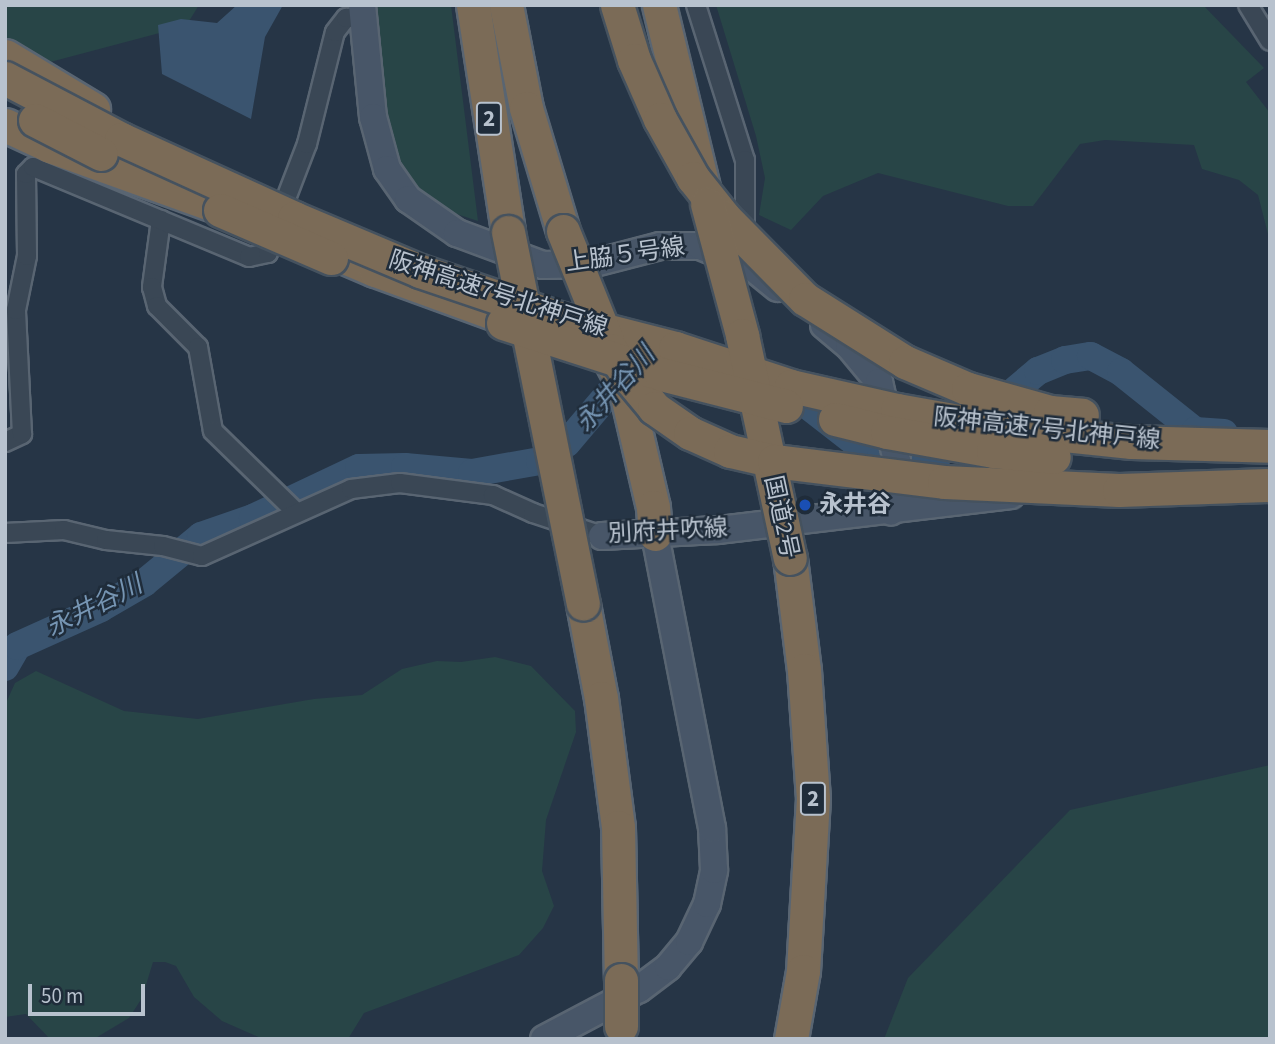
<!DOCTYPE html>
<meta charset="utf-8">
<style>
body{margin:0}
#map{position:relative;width:1275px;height:1044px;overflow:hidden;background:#263546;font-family:"Source Sans 3","Noto Sans JP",sans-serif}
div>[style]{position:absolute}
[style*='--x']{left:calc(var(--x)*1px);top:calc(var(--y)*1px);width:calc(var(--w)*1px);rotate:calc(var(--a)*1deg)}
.green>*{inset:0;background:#284547}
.water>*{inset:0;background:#3a546f}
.river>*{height:28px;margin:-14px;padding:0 14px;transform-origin:14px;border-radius:14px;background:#3a546f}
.roads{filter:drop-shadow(2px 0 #596572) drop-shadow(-2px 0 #596572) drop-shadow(0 2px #596572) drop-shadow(0 -2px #596572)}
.street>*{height:18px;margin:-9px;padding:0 9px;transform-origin:9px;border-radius:9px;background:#3a4755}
.secondary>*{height:26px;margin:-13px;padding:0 13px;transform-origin:13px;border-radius:13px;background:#485668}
.highway>*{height:33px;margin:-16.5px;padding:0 16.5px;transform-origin:16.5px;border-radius:16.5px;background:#7b6b57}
.bridges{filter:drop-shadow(2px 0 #45525f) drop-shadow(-2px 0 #45525f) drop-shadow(0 2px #45525f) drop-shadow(0 -2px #45525f)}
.highway-bridge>*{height:33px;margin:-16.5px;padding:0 16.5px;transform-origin:16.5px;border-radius:16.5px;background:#7b6b57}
.dots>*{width:19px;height:19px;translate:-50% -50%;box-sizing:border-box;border:4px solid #1f2c3a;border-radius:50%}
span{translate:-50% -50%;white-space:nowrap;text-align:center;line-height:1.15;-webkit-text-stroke:5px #1f2c3a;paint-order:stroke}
.shield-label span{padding:2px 5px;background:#1f2c3a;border:2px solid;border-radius:5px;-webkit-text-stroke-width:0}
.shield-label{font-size:23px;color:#b8c2ce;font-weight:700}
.street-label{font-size:24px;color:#b8c2ce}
.poi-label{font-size:24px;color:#b8c2ce;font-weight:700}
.left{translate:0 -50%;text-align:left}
.water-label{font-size:26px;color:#7695b3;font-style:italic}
.frame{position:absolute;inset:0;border:7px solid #b8c2ce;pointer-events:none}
.scale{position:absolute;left:28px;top:984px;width:117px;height:32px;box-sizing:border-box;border:4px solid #b8c2ce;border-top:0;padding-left:9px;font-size:21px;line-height:24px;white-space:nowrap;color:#b8c2ce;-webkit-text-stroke:5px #1f2c3a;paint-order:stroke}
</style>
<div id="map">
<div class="green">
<div style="clip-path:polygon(5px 5px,199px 5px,186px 26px,5px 74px)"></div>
<div style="clip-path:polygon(376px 5px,451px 5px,478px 221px,426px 204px,391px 152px,376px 42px)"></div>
<div style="clip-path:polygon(716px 5px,1203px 5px,1264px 68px,1246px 82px,1270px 113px,1270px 242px,1258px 195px,1239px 180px,1202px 169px,1194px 145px,1105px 140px,1080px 144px,1033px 206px,1008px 206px,878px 173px,823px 196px,791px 230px,759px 215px,765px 178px,756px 136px)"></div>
<div style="clip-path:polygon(495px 657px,531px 666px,575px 711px,576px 732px,546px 820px,542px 871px,554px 906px,543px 928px,519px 955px,364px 1013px,348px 1039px,263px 1039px,222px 1021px,194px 997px,176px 966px,165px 962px,153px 962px,142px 998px,129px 1018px,94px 1039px,50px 1039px,26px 1014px,5px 1017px,5px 705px,15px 683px,36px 671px,124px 711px,198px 719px,314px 699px,362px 695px,402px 669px,437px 661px,461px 662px)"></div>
<div style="clip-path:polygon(1270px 765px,1270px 1039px,884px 1039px,908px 978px,1070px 810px)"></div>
</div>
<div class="water">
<div style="clip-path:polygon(237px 5px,283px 5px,265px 37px,251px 119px,162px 74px,158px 25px,181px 19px,217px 23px)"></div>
</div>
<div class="river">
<div style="--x:780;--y:384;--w:125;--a:37.9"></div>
<div style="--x:879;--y:461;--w:46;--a:6.2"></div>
<div style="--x:925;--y:466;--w:148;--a:-40.1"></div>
<div style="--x:1038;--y:371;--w:29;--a:-22"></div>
<div style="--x:1065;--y:360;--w:26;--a:-9"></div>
<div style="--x:1091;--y:356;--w:34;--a:28"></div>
<div style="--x:1121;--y:372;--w:95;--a:38.6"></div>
<div style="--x:1195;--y:431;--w:29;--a:4"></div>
<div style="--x:5;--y:667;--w:24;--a:-60"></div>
<div style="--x:17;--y:646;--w:92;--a:-24.3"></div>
<div style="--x:101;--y:608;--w:50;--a:-30.2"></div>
<div style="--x:144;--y:583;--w:74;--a:-39.5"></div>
<div style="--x:201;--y:536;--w:55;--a:-19.1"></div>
<div style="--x:253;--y:518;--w:117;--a:-25.3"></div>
<div style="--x:359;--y:468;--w:46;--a:-1.2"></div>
<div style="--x:405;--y:467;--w:67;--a:5.1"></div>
<div style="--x:472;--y:473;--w:69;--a:-10"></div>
<div style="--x:540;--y:461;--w:32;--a:-34"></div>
<div style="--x:567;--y:443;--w:102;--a:-49.8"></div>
</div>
<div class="roads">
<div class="street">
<div style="--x:696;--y:5;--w:163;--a:72.5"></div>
<div style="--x:745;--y:160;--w:60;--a:90"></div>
<div style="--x:745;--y:220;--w:19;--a:118"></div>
<div style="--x:1248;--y:5;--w:42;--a:58.6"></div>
<div style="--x:282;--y:209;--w:70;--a:-69"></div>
<div style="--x:307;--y:144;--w:115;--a:-76"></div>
<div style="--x:335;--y:32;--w:18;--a:-52"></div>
<div style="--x:346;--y:18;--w:16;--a:-4"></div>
<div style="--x:161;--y:220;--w:68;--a:97.7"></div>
<div style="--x:152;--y:287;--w:20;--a:75"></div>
<div style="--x:157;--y:306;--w:58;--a:45"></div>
<div style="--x:198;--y:347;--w:85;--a:79.9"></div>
<div style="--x:213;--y:431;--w:117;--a:44.3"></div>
<div style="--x:5;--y:442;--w:19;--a:-25"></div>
<div style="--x:22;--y:434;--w:124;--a:-92.8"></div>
<div style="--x:16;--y:310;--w:55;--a:-78.5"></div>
<div style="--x:27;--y:256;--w:82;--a:-90.7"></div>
<div style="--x:26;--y:174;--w:10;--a:-45"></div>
<div style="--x:33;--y:167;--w:234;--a:22.6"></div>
<div style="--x:249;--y:257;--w:19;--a:-12"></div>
<div style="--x:268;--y:253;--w:25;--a:-72"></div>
<div style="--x:5;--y:533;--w:59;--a:-2.9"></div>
<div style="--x:64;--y:530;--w:43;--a:13.4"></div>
<div style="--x:106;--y:540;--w:57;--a:6"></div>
<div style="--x:163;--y:546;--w:40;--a:14.4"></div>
<div style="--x:202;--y:556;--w:163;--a:-24.2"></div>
<div style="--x:351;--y:489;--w:49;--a:-7"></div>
<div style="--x:400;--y:483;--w:94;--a:7.4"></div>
<div style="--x:493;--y:495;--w:44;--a:24.2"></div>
<div style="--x:533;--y:513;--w:73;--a:18.4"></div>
</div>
<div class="secondary">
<div style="--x:362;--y:5;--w:113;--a:84.4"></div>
<div style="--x:373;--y:117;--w:54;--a:74.9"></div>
<div style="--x:387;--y:169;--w:37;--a:55"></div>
<div style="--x:408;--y:199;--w:60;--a:34.8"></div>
<div style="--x:457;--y:233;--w:92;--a:20.4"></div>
<div style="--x:543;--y:265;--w:48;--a:-1.2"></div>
<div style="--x:591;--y:264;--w:71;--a:-14.6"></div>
<div style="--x:660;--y:246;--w:40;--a:0"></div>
<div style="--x:700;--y:246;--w:57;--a:22.5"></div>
<div style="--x:753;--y:268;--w:32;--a:39"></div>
<div style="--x:824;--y:325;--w:33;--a:40"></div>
<div style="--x:849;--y:346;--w:47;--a:50.2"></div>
<div style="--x:879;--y:382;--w:81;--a:77.2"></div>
<div style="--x:897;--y:461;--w:51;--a:96.7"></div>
<div style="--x:602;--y:536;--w:116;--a:-3"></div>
<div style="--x:718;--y:530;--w:295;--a:-6.8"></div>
<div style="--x:544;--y:1039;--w:107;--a:-27.8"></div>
<div style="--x:639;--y:989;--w:36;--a:-37"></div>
<div style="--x:668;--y:967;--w:33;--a:-50"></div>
<div style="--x:689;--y:942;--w:42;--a:-64.7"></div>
<div style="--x:707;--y:904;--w:35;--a:-78"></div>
<div style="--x:714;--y:870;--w:42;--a:-92.7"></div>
<div style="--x:712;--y:828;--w:299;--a:-101"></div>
</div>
<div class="highway">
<div style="--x:473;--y:5;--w:230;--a:81.2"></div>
<div style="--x:506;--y:5;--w:105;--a:79"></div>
<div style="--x:526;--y:108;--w:128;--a:73.3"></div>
<div style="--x:659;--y:5;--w:187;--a:76.4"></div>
<div style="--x:5;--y:56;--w:103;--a:31.1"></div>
<div style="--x:5;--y:125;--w:50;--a:25"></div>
<div style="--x:50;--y:146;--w:209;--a:19.8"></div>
<div style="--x:307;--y:241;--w:74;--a:23.1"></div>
<div style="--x:375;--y:270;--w:169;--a:20"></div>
<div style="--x:612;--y:363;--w:27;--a:62"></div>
<div style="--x:625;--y:387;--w:123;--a:76.9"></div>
<div style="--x:653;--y:507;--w:27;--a:86"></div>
<div style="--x:790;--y:558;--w:113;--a:82.9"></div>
<div style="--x:804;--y:670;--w:128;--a:86"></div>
<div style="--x:813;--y:798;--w:173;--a:93.3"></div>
<div style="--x:803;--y:971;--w:69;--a:100"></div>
<div style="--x:583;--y:604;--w:96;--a:79.2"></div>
<div style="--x:601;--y:698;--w:130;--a:82.5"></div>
<div style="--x:618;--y:827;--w:153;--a:88.9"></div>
</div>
</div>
<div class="bridges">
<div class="highway-bridge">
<div style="--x:617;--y:5;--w:58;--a:72.8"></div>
<div style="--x:634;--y:60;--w:64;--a:66.2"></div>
<div style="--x:660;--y:119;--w:68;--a:60.8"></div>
<div style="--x:693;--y:178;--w:50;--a:51.5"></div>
<div style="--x:724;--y:217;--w:115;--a:45.4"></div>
<div style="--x:805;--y:299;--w:118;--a:32.2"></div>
<div style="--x:905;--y:362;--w:69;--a:23.2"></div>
<div style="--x:968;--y:389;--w:85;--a:15.7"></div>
<div style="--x:1050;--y:412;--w:32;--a:5"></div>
<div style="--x:5;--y:78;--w:131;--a:27.7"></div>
<div style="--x:121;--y:139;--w:190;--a:24.5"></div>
<div style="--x:294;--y:218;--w:137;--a:22.8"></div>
<div style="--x:420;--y:271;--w:150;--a:18.7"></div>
<div style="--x:562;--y:319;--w:117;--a:14.4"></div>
<div style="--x:675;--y:348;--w:122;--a:18.1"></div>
<div style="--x:791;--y:386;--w:109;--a:12.8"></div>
<div style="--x:897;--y:410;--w:102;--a:10.2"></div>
<div style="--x:997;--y:428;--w:135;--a:6"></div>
<div style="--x:1131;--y:442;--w:139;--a:1.6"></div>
<div style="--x:35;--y:120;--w:74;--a:27.3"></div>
<div style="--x:707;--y:204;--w:136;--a:75"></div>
<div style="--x:742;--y:335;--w:228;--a:77.9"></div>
<div style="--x:220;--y:210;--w:121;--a:23.4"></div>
<div style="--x:563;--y:231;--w:128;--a:68"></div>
<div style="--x:611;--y:350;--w:35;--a:57"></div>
<div style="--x:630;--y:379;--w:38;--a:50"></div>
<div style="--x:654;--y:408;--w:44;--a:34.8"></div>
<div style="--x:690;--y:433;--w:44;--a:24.2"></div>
<div style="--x:730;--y:451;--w:45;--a:12.8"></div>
<div style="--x:774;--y:461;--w:171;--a:7"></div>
<div style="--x:944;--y:482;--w:175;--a:2.6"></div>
<div style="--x:1119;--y:490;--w:151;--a:-1.9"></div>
<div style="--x:508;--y:232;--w:379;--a:78.6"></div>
<div style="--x:503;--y:323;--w:166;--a:17.9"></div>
<div style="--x:661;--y:374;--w:129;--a:14.4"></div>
<div style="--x:835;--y:419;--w:54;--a:14"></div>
<div style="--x:887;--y:432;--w:108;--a:10.2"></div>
<div style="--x:993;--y:451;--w:61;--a:5.6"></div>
<div style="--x:621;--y:1026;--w:46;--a:-90"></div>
</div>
</div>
<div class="dots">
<div style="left:805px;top:505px;background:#1a4fb4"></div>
</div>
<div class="shield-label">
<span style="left:489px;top:119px">2</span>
<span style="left:813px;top:799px">2</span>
</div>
<div class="street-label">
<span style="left:625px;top:255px;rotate:-8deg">上脇５号線</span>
<span style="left:498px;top:294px;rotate:18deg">阪神高速7号北神戸線</span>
<span style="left:1047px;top:429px;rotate:6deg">阪神高速7号北神戸線</span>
<span style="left:781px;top:517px;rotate:78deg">国道2号</span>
<span style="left:668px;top:531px;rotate:-3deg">別府井吹線</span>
</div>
<div class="poi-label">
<span class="left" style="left:819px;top:505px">永井谷</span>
</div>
<div class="water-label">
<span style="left:615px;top:389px;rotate:-48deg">永井谷川</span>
<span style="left:94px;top:606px;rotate:-27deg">永井谷川</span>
</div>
<div class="frame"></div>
<div class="scale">50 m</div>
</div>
